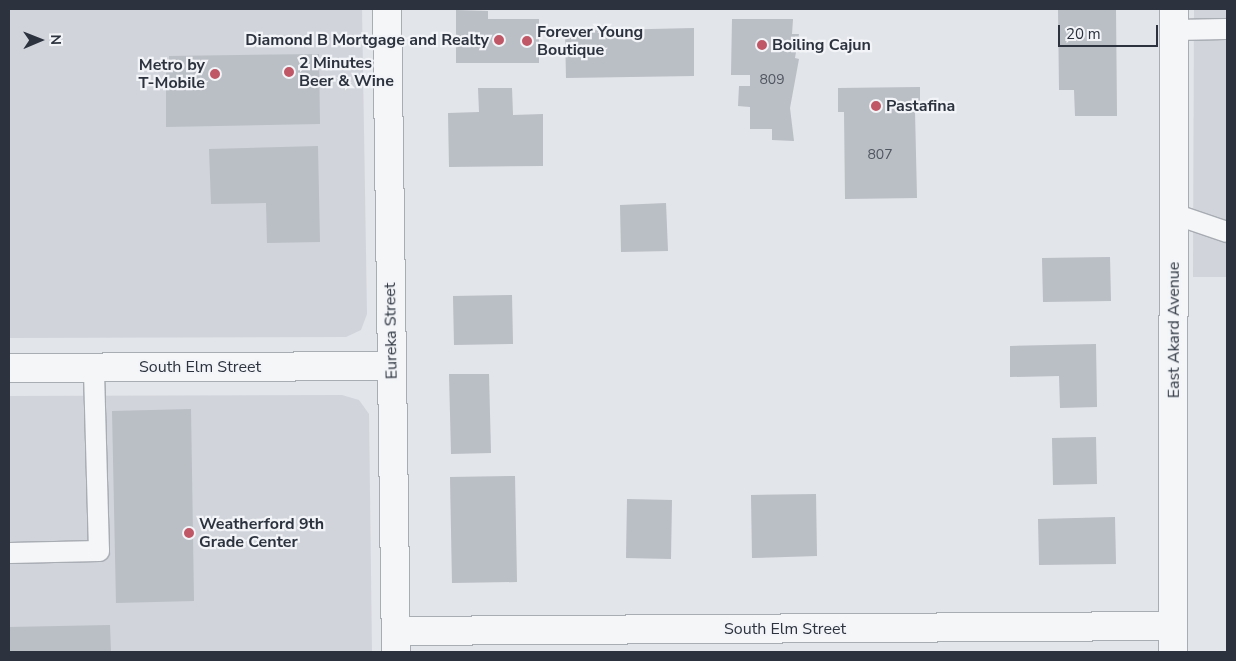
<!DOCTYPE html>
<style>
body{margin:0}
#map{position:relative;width:1236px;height:661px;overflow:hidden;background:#e2e5e9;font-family:"Nunito Sans",sans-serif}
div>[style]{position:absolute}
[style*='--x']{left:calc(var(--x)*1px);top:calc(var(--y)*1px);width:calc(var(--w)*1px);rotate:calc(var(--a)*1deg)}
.built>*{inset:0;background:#d1d4db}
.building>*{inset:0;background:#babec5}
.roads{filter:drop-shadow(1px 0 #a8acb3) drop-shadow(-1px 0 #a8acb3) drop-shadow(0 1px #a8acb3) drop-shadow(0 -1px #a8acb3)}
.service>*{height:20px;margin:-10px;padding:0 10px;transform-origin:10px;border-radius:10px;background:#f5f6f8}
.minor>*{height:28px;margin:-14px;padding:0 14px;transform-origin:14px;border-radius:14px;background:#f5f6f8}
.tertiary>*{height:28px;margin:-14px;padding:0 14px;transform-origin:14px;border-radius:14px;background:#f5f6f8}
.dots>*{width:14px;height:14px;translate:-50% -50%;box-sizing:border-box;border:2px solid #f2f4f7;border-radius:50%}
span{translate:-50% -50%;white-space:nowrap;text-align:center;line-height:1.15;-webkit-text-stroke:4.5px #f2f4f7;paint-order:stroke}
.number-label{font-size:14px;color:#505660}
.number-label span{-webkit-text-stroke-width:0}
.poi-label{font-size:16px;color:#2c333f;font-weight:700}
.left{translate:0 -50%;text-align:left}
.right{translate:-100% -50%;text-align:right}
.street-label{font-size:16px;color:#2c333f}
.frame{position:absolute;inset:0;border:10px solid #2c333f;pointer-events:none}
.north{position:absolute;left:15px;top:15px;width:50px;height:50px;-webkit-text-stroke:4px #f2f4f7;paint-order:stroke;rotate:89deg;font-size:14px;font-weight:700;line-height:20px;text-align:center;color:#2c333f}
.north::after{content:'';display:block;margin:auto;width:18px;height:22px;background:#2c333f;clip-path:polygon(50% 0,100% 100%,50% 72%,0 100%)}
.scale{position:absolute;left:1058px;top:25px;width:100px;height:22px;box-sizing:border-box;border:2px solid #2c333f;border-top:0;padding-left:6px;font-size:15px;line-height:18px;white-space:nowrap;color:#2c333f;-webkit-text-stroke:4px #f2f4f7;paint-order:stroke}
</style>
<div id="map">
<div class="built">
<div style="clip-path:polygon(9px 9px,362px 9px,367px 314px,361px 330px,346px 337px,9px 338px)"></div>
<div style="clip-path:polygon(1194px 9px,1227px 9px,1227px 277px,1193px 277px)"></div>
<div style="clip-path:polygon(342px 395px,359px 400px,369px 414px,372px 652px,9px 652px,9px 396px)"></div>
</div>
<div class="building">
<div style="clip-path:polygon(1058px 9px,1116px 9px,1117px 116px,1075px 116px,1074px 90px,1059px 90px)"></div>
<div style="clip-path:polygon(456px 10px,488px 11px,488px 19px,539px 19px,539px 63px,456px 63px)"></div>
<div style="clip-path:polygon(732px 19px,793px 19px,792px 34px,799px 34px,795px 58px,799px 59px,790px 108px,794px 141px,772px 140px,772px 129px,750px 129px,750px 107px,738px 106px,739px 86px,750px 86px,750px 75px,731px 75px)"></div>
<div style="clip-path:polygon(694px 28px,694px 76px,566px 78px,565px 31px)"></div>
<div style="clip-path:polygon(319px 54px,320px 124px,166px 127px,166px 65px,169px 65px,169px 56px)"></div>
<div style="clip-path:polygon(920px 87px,920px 111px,915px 111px,917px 198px,845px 199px,844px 112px,838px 112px,838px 88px)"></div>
<div style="clip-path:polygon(478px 88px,512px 88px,513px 115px,543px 114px,543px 166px,449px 167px,448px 113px,479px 112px)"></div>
<div style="clip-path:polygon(318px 146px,320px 242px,267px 243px,266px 203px,211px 204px,209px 149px)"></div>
<div style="clip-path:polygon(666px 203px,668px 251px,621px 252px,620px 205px)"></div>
<div style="clip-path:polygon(1110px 257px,1111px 301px,1043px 302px,1042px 258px)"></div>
<div style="clip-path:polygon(512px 295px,513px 344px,454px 345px,453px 296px)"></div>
<div style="clip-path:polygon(1096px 344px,1097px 407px,1060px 408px,1059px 376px,1010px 377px,1010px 346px)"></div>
<div style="clip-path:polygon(449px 374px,489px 374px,491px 453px,451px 454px)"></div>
<div style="clip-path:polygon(191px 409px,194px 601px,116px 603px,112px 411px)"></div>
<div style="clip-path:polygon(1096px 437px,1097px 484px,1053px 485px,1052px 438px)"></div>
<div style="clip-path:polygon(515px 476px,517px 582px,452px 583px,450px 477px)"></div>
<div style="clip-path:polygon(816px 494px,817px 556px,752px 558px,751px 495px)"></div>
<div style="clip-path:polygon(627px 499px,672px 500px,671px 559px,626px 558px)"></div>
<div style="clip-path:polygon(1115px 517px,1116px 564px,1039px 565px,1038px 519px)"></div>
<div style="clip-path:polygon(110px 625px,111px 652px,9px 652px,9px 627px)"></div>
</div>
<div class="roads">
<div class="service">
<div style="--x:1174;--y:30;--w:53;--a:-1.1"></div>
<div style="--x:1174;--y:214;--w:56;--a:18.8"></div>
<div style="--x:9;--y:553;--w:90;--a:-1.3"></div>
<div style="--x:99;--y:551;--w:184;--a:-91.6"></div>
</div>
<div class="minor">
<div style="--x:9;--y:368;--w:382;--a:-0.3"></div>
<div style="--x:396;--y:631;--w:777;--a:-0.37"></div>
<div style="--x:1173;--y:652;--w:643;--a:-89.91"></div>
</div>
<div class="tertiary">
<div style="--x:387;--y:9;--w:643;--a:89.2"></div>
</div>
</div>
<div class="dots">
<div style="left:499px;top:40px;background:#bf5767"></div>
<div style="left:527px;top:41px;background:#bf5767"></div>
<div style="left:762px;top:45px;background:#bf5767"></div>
<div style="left:289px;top:72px;background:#bf5767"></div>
<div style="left:215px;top:74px;background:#bf5767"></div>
<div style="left:876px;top:106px;background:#bf5767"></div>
<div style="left:189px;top:533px;background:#bf5767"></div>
</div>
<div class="number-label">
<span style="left:772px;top:80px">809</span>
<span style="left:880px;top:155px">807</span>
</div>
<div class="poi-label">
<span class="left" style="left:537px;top:41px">Forever Young<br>Boutique</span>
<span class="right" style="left:489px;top:40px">Diamond B Mortgage and Realty</span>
<span class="left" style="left:772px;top:45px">Boiling Cajun</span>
<span class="left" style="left:299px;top:72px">2 Minutes<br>Beer &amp; Wine</span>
<span class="right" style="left:205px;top:74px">Metro by<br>T-Mobile</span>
<span class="left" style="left:886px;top:106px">Pastafina</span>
<span class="left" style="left:199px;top:533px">Weatherford 9th<br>Grade Center</span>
</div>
<div class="street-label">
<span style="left:1174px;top:330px;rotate:-90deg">East Akard Avenue</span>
<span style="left:391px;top:331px;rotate:-91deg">Eureka Street</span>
<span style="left:200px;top:367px">South Elm Street</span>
<span style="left:785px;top:629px">South Elm Street</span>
</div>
<div class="frame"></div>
<div class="north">N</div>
<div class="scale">20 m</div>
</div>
